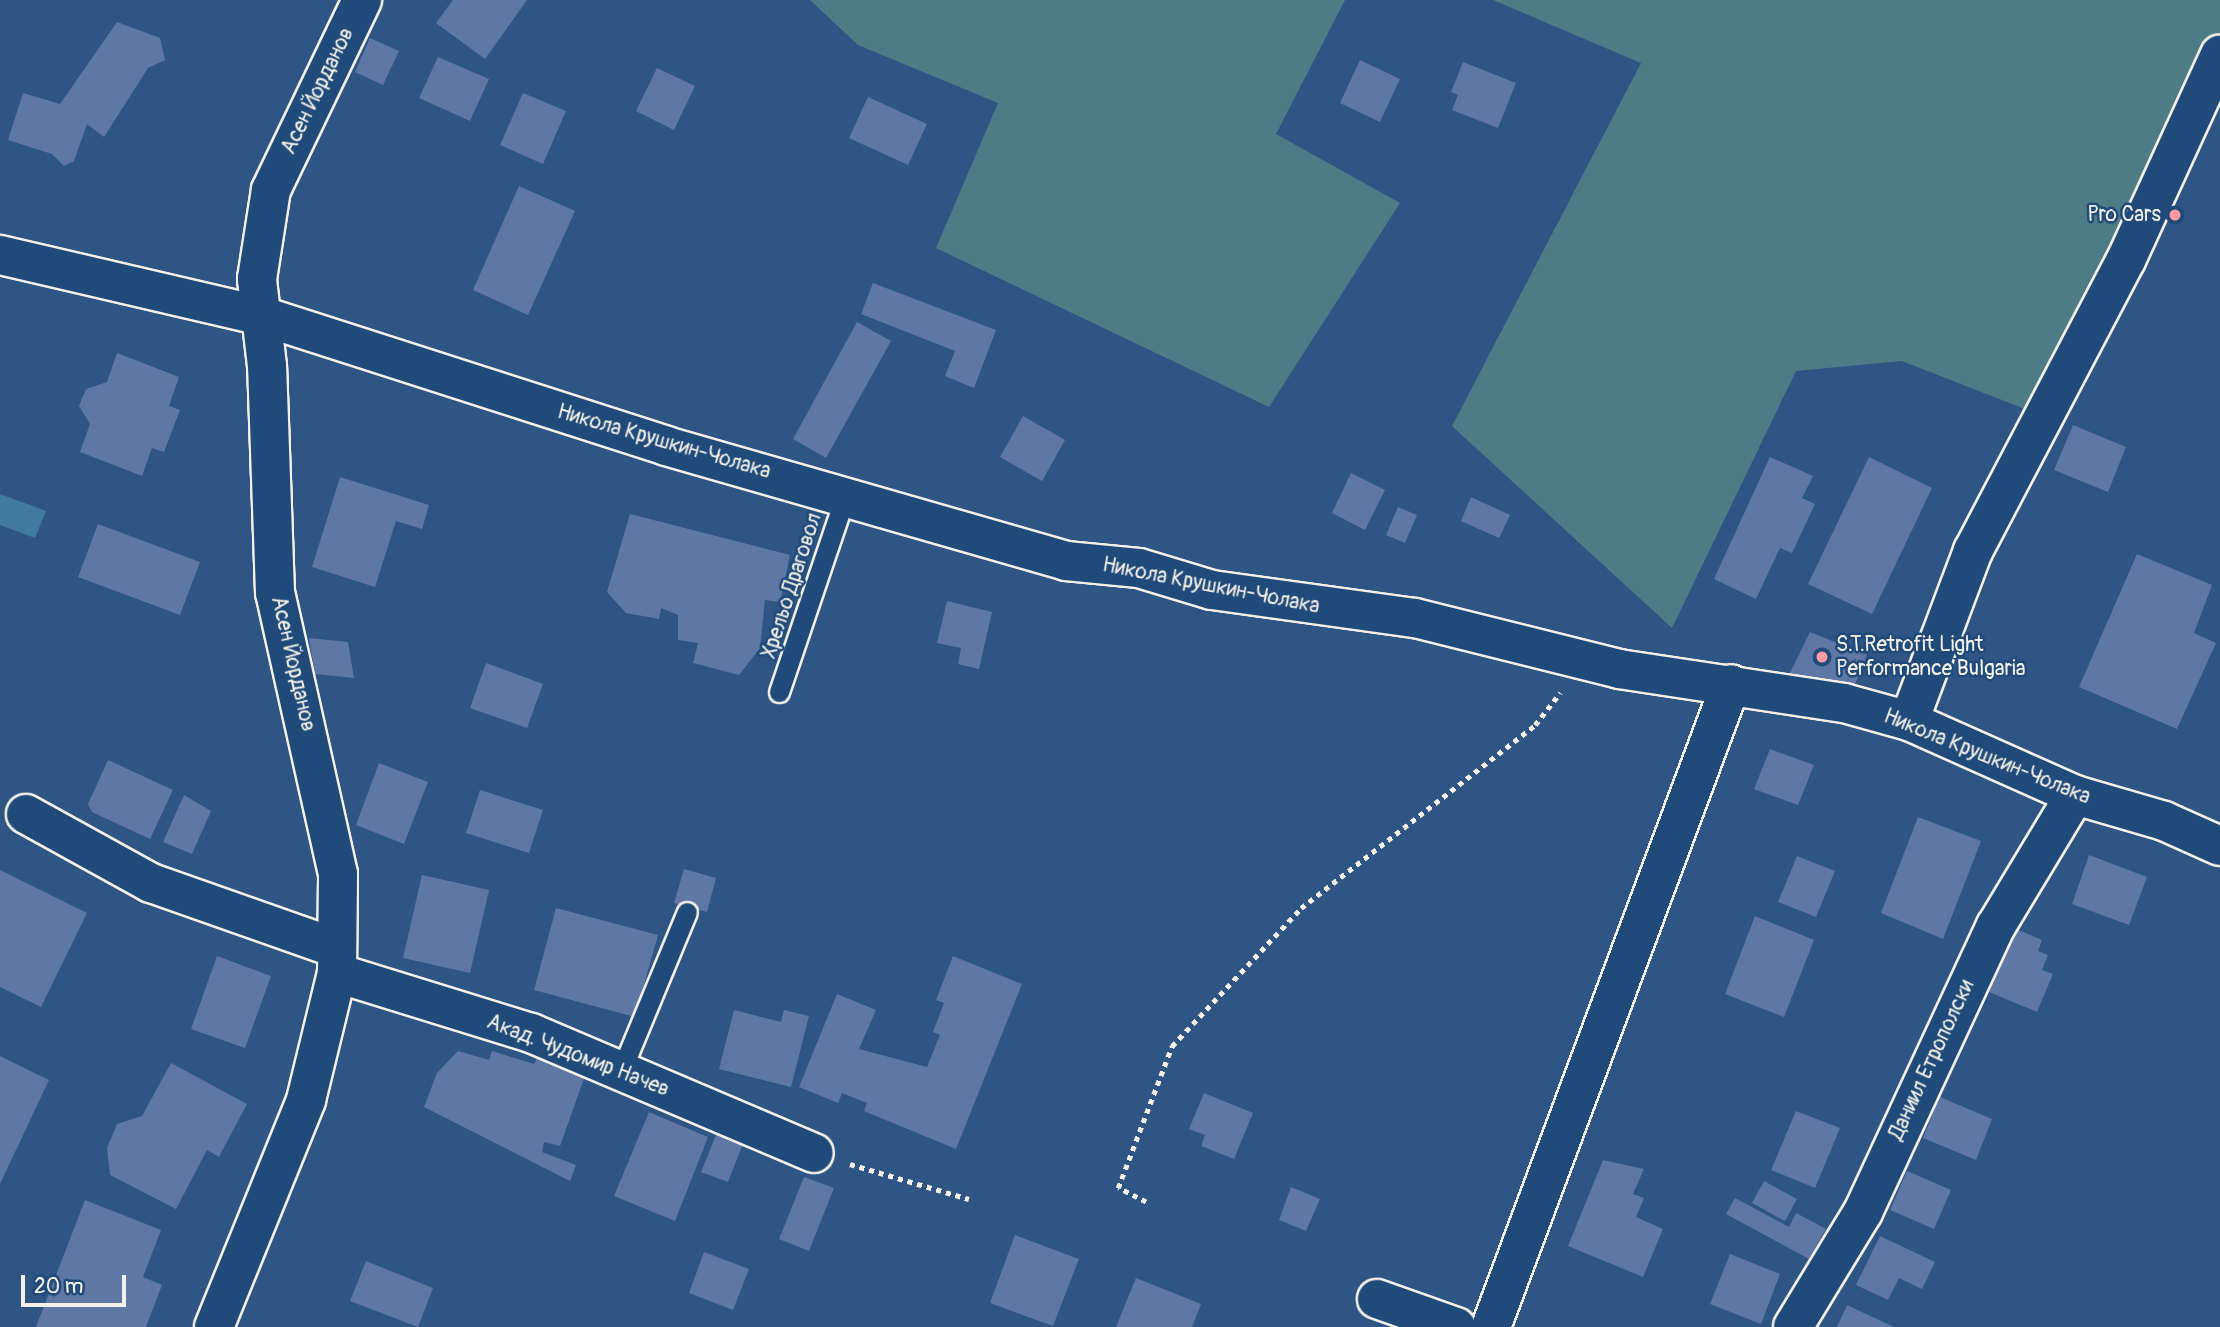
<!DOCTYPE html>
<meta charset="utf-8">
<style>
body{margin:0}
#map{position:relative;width:2220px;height:1327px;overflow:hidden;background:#2f5585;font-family:Pangolin,sans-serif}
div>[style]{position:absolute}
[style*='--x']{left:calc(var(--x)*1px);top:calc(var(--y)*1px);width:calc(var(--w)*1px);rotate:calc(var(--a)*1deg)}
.green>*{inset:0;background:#4e7c86}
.water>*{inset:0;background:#42799e}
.building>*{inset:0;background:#5f77a4}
.path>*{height:4.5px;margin-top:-2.25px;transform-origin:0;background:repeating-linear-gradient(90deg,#f4f1e8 0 5px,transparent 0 10px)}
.roads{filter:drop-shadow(2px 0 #f4f1e8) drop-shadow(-2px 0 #f4f1e8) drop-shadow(0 2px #f4f1e8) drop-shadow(0 -2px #f4f1e8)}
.service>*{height:19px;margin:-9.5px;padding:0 9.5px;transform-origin:9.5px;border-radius:9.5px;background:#1f4a7a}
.minor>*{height:38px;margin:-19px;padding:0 19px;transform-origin:19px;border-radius:19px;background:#1f4a7a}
.dots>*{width:19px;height:19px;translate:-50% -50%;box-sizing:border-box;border:4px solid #1f4a7a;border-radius:50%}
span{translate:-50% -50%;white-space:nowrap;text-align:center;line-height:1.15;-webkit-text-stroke:5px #1f4a7a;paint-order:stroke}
.street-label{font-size:21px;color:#f4f1e8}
.poi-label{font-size:21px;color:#f4f1e8}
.right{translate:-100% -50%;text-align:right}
.left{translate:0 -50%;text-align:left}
.scale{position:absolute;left:21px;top:1275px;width:105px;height:32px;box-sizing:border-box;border:4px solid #f4f1e8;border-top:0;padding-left:9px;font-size:21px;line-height:24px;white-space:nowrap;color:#f4f1e8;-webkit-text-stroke:5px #1f4a7a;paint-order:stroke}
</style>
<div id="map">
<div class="green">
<div style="clip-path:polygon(810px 0,1345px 0,1276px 134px,1400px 203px,1269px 407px,936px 248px,998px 103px,858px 45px)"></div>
<div style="clip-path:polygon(1493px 0,2220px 0,2220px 49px,2030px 411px,1902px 361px,1796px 371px,1672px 628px,1452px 426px,1641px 63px)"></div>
</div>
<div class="water">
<div style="clip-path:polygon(0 494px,46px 511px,35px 538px,0 525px)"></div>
</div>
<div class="building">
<div style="clip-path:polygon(453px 0,527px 0,485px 59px,436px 23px)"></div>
<div style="clip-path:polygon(117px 22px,160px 38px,165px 60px,148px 68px,104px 137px,87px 124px,74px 161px,64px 166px,52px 154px,8px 140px,23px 93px,60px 104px)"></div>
<div style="clip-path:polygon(370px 38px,399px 51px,383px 85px,355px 72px)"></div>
<div style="clip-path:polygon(438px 57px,489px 79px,470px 121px,419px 98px)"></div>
<div style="clip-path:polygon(1360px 60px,1400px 79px,1380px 122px,1340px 103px)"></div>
<div style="clip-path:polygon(1463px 62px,1516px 83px,1498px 128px,1452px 110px,1458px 95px,1451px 92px)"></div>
<div style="clip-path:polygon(657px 68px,695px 86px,674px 130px,636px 111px)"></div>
<div style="clip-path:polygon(523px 93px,566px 111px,543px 164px,500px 145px)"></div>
<div style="clip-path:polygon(868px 97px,927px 124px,908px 165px,849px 138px)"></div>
<div style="clip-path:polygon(519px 186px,575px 211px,528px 315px,473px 290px)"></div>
<div style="clip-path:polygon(873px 283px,996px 330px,974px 388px,945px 376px,955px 351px,861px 314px)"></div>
<div style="clip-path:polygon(857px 322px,891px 341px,826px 458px,793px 439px)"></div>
<div style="clip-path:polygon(117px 353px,179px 377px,169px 406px,180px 410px,164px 452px,152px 448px,142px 476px,80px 452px,90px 424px,79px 406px,86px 389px,107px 382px)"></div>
<div style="clip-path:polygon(1023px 416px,1065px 440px,1042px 481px,1000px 457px)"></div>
<div style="clip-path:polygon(2073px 425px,2126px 447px,2108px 492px,2054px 470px)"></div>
<div style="clip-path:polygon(1770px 457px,1813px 476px,1802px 498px,1815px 504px,1792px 553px,1780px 548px,1756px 599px,1714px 579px)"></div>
<div style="clip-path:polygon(1869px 457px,1932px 488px,1872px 614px,1808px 584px)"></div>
<div style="clip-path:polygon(1351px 473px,1385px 490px,1365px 530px,1332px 513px)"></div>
<div style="clip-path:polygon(340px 477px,429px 505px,422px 529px,396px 521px,375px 587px,312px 567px)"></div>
<div style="clip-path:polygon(1471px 497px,1510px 515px,1499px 538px,1461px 521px)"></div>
<div style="clip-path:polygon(1398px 507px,1417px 515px,1405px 543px,1386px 535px)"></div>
<div style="clip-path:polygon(630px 514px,790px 555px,780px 602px,765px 600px,760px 648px,739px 675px,693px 663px,698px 643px,678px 640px,678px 615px,661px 608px,659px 619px,626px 613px,607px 592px)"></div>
<div style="clip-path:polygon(98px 524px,200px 562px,180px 615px,78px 577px)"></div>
<div style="clip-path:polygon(2137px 554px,2212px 585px,2194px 633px,2216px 643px,2177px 729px,2079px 687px)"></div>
<div style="clip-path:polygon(947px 601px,992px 612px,979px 669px,958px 664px,961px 648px,937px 643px)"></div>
<div style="clip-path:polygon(1810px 632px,1867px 655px,1853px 689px,1787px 679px)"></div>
<div style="clip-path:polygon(309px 638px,348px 642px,354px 678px,315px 674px)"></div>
<div style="clip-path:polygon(486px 663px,543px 684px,527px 728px,470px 708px)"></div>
<div style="clip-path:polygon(1770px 749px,1814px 765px,1798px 805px,1754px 789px)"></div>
<div style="clip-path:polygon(108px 760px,173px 790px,150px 839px,92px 812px,88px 804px)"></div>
<div style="clip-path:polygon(379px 763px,428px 782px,404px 844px,356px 825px)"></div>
<div style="clip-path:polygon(480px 790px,543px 810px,529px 853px,466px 833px)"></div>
<div style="clip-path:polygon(184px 795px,211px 811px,192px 854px,163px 842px)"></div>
<div style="clip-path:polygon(1918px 817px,1981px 841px,1943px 939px,1881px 913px)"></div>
<div style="clip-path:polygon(2089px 855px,2147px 877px,2129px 925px,2072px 904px)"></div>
<div style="clip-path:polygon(1797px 856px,1835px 871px,1816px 917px,1778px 902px)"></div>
<div style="clip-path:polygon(684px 869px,716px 878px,707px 912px,674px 903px)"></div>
<div style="clip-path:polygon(0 870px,87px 913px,41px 1007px,0 987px)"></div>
<div style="clip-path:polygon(422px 875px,489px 890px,470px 973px,403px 958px)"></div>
<div style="clip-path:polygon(556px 908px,658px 935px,635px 1017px,534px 990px)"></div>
<div style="clip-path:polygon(1755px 916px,1814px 940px,1784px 1017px,1725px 994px)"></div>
<div style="clip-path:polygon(2016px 929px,2042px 940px,2038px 951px,2048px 955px,2042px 970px,2053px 974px,2037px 1012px,1989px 992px)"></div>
<div style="clip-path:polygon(217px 956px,271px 976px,245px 1048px,191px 1029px)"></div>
<div style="clip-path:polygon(953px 956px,1022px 984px,956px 1149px,864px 1111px,867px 1103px,842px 1093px,838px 1103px,799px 1087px,837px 994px,876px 1010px,859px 1049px,927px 1067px,940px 1035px,933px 1032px,944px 1003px,936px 1000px)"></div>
<div style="clip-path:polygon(734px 1010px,781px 1022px,784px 1010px,809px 1016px,791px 1087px,719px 1069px)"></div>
<div style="clip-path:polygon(458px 1051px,489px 1060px,492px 1051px,534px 1064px,540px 1053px,587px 1070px,560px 1146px,544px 1142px,542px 1152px,576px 1165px,570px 1181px,424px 1107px,437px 1073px)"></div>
<div style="clip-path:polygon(0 1056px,49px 1080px,0 1184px)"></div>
<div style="clip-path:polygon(171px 1063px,247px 1104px,219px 1157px,207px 1150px,176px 1209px,110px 1175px,107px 1148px,117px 1124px,142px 1116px)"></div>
<div style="clip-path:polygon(1204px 1093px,1253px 1113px,1234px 1159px,1201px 1146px,1205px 1135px,1189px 1129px)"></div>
<div style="clip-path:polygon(1940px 1097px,1992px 1119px,1976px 1160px,1923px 1138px)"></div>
<div style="clip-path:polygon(1796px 1111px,1840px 1128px,1815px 1188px,1771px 1170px)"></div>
<div style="clip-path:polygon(649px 1112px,708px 1137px,675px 1221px,614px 1196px)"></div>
<div style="clip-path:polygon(718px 1130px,744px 1141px,728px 1182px,701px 1172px)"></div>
<div style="clip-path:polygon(1603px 1160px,1644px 1169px,1633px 1194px,1644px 1198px,1636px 1217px,1663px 1229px,1643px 1277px,1568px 1246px)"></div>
<div style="clip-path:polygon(1907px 1171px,1951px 1190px,1934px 1229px,1890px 1210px)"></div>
<div style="clip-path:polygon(804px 1177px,834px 1188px,809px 1251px,779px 1239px)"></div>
<div style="clip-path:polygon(1764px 1181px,1797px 1199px,1785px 1221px,1752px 1203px)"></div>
<div style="clip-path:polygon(1291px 1187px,1320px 1199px,1306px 1231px,1279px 1220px)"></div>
<div style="clip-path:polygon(1735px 1198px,1789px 1227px,1796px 1213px,1826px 1229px,1809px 1259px,1726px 1214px)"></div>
<div style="clip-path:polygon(85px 1200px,161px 1230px,143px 1277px,162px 1285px,146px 1327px,36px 1327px)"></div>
<div style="clip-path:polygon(1015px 1235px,1079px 1259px,1053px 1326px,990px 1303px)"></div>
<div style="clip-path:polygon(1880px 1236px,1935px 1262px,1922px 1289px,1899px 1278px,1888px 1300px,1856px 1285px)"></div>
<div style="clip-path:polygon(704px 1252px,749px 1269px,733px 1310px,689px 1293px)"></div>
<div style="clip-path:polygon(1730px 1254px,1780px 1274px,1761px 1324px,1710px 1304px)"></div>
<div style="clip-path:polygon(366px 1261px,433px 1288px,418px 1327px,350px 1301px)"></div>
<div style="clip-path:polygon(1136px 1278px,1201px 1304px,1192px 1327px,1116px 1327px)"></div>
<div style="clip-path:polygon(1847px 1305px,1894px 1327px,1837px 1327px)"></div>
</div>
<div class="path">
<div style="--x:850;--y:1164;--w:124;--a:16.4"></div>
<div style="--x:1146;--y:1202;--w:31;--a:-153"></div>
<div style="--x:1118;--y:1188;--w:152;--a:-69.2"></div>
<div style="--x:1172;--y:1046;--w:189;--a:-46.9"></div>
<div style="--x:1301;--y:908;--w:297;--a:-38"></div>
<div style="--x:1535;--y:725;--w:41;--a:-52"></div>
</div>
<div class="roads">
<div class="service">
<div style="--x:779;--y:692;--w:209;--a:-71.3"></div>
<div style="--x:621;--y:1071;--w:172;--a:-67.5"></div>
</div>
<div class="minor">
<div style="--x:0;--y:255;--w:269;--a:13.1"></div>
<div style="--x:262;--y:316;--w:424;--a:17.8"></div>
<div style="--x:666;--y:446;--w:416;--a:16"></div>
<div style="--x:1066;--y:561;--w:73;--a:5.5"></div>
<div style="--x:1139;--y:568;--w:76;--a:16.8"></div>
<div style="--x:1212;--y:590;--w:205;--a:7.9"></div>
<div style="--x:1415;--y:618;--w:210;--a:14"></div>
<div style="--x:1619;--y:669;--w:228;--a:8.6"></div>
<div style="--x:1844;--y:703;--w:67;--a:15.5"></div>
<div style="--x:1909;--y:721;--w:182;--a:24"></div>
<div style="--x:2075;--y:795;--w:93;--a:16.3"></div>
<div style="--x:2164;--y:821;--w:61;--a:24.1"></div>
<div style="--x:1909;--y:721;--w:182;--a:-69.4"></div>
<div style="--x:1973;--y:551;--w:329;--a:-62.3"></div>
<div style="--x:2126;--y:260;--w:226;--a:-65.4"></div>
<div style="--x:26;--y:814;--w:143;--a:28.9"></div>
<div style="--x:151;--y:883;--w:196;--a:19.4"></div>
<div style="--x:337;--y:973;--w:203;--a:17.2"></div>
<div style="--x:531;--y:1033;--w:307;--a:23"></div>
<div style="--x:1377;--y:1299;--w:84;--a:19.5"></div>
<div style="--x:214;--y:1327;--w:245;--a:-67.9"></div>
<div style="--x:306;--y:1100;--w:131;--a:-76.3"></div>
<div style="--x:337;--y:973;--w:99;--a:-89.4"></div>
<div style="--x:338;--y:874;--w:288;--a:-102.6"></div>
<div style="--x:275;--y:593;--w:227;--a:-92"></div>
<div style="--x:267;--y:366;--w:88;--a:-96.6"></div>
<div style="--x:257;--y:279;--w:90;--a:-81.1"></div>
<div style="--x:271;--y:190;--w:211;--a:-64.4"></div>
<div style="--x:1491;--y:1327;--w:686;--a:-69.53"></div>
<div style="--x:1793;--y:1327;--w:135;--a:-58.7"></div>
<div style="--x:1863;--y:1212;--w:315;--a:-65.1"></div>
<div style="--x:1996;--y:926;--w:153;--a:-58.9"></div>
</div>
</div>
<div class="dots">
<div style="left:2175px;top:215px;background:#ff9aa2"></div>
<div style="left:1822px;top:657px;background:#ff9aa2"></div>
</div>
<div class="street-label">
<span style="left:318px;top:91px;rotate:-64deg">Асен Йорданов</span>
<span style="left:664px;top:442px;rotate:16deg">Никола Крушкин-Чолака</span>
<span style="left:792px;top:586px;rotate:-72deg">Хрельо Драговол</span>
<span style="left:1211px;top:586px;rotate:11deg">Никола Крушкин-Чолака</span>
<span style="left:293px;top:664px;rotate:77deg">Асен Йорданов</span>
<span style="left:1987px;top:757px;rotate:22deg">Никола Крушкин-Чолака</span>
<span style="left:578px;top:1056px;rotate:21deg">Акад. Чудомир Начев</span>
<span style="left:1932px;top:1060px;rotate:-65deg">Даниил Етрополски</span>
</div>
<div class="poi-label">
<span class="right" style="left:2161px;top:215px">Pro Cars</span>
<span class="left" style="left:1836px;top:657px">S.T.Retrofit Light<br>Performance Bulgaria</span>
</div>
<div class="scale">20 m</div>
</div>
